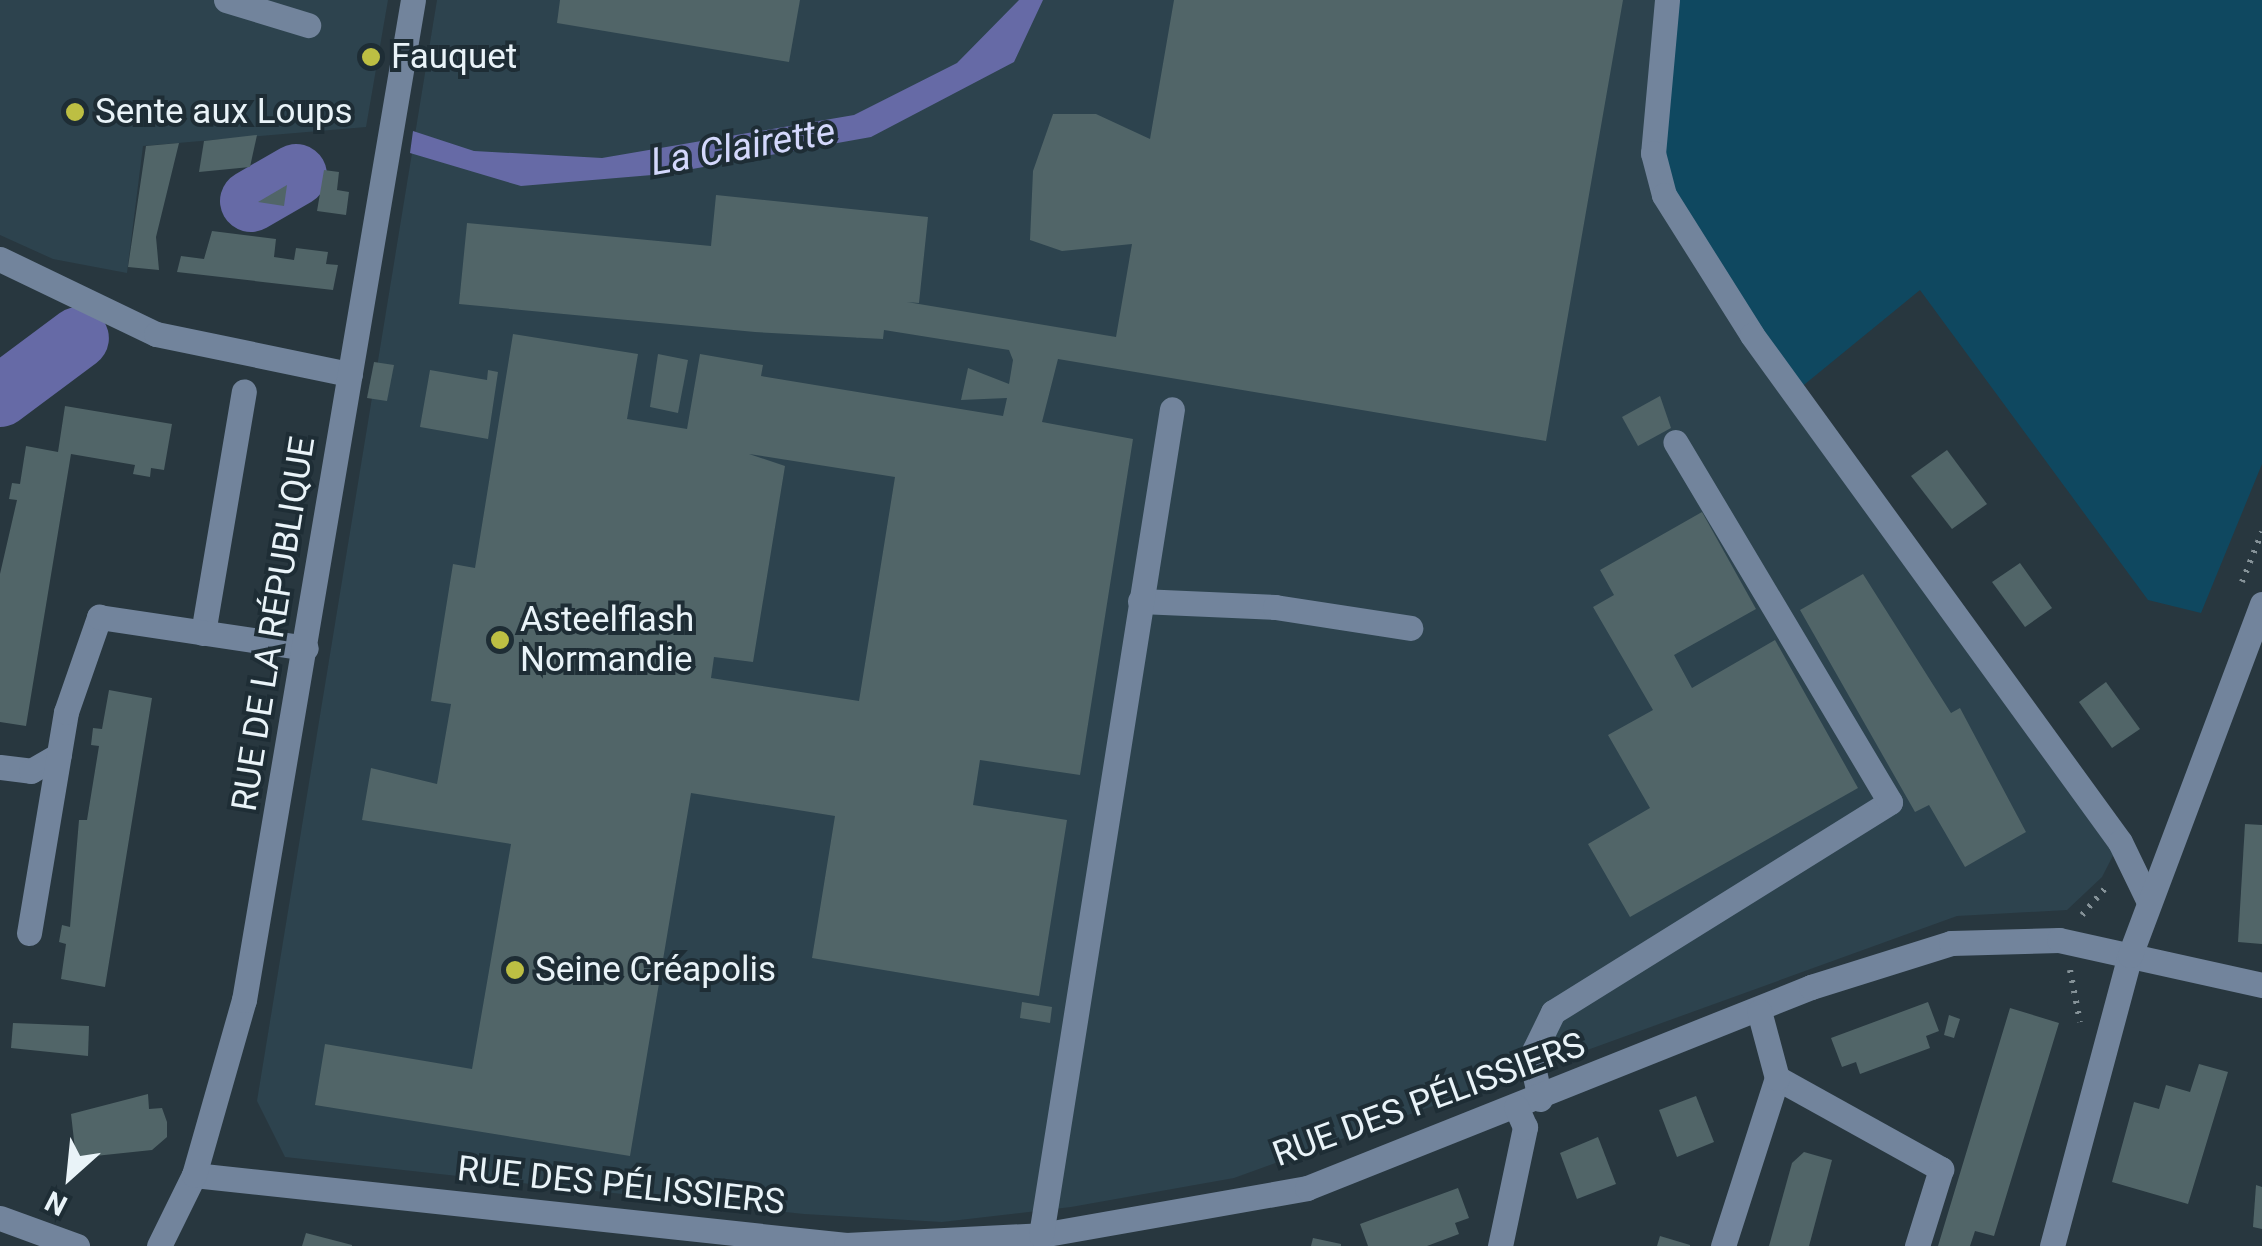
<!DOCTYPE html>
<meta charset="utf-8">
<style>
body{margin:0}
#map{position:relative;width:2262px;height:1246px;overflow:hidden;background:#28373f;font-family:Roboto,sans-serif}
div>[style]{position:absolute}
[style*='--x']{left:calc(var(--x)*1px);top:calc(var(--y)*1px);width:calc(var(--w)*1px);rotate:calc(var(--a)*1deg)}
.built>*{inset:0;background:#2d434e}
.green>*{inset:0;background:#0f4860}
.water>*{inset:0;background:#666aa6}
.river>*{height:62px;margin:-31px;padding:0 31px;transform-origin:31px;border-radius:31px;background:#666aa6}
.building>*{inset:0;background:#516568}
.path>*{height:6px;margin-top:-3px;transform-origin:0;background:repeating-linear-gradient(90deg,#859298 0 2.5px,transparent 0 10.5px)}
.minor>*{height:25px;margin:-12.5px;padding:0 12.5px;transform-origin:12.5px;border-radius:12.5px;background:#72849c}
.dots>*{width:28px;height:28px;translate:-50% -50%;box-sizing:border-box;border:5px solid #1e2d35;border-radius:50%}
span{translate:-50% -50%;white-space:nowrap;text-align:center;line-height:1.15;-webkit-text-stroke:8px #1e2d35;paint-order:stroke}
.poi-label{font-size:35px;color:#e9f3f8}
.left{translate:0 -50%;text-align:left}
.street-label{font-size:35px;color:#e9f3f8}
.water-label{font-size:38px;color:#d4d8fc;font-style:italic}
.north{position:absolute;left:20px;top:1126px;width:100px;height:100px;-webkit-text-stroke:8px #1e2d35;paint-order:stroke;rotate:207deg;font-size:28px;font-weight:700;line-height:40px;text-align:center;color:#e9f3f8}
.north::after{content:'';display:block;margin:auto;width:35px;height:45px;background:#e9f3f8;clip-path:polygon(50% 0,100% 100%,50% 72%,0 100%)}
</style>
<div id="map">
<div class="built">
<div style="clip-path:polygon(0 0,388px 0,366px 127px,143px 146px,127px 273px,53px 259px,0 235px)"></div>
<div style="clip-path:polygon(437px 0,1667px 0,1664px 195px,2120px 842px,2102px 877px,2067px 910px,1957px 916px,1234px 1178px,1071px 1207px,942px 1222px,804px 1214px,285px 1157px,257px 1101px)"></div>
</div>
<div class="green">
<div style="clip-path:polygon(1667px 0,2262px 0,2262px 464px,2201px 613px,2148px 600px,1920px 290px,1794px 393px,1664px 195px)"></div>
</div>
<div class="water">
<div style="clip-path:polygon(1019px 0,1043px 0,1014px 62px,871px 137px,664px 174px,521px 186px,410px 153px,413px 131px,474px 151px,602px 158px,854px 115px,957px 63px)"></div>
</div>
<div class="river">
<div style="--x:251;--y:201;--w:52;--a:-30"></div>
<div style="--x:0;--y:396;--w:97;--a:-36.6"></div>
</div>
<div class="building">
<div style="clip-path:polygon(560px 0,800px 0,789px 62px,557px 23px)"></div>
<div style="clip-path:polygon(evenodd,1174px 0,1623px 0,1546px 441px,1058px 359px,1042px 422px,1133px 439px,1080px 775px,980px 760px,973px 805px,1067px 820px,1039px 996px,812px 958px,835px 816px,691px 793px,630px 1156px,315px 1105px,325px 1044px,472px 1069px,511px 844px,362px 820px,371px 768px,437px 784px,451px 704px,431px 701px,453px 564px,475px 568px,513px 334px,638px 354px,627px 419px,687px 429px,700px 354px,763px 365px,761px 376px,1003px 416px,1007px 398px,961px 400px,968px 368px,1009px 384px,1013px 360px,1009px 350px,884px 330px,883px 339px,755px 332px,459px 304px,467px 223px,711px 246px,716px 195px,928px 217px,919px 303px,907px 302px,1116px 337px,1132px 244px,1062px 251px,1030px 240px,1033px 171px,1053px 114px,1096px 114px,1150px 139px,1174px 0,749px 454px,895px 477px,859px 701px,711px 678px,714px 657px,753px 662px,785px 466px,749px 454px)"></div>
<div style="clip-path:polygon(257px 135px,250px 167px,199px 172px,204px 141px)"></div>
<div style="clip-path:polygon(179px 143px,156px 237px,159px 270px,128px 267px,146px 146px)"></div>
<div style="clip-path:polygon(324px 170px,339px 172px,337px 190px,349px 192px,346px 215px,317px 211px)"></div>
<div style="clip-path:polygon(287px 185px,284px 206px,258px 202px)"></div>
<div style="clip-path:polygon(212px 231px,276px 239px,274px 257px,294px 260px,296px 248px,328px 252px,326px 264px,338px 265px,333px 290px,177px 272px,181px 256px,204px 259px)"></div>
<div style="clip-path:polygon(658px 354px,688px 360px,678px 413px,650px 407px)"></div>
<div style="clip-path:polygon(374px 362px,394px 365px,387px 401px,367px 398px)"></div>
<div style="clip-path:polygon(430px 370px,487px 380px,488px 370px,498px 372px,488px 439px,420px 427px)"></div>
<div style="clip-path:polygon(1660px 396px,1671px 428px,1638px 446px,1622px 417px)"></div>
<div style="clip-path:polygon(65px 406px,172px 424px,164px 470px,151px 468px,150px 477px,133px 474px,135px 465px,71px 454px,26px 726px,0 722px,0 574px,17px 500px,9px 499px,12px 483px,20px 484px,26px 446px,58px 452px)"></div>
<div style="clip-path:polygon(1947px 450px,1987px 504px,1952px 529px,1911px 476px)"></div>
<div style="clip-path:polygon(1702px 512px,1756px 609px,1674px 655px,1692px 688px,1775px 640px,1858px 788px,1630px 917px,1588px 844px,1650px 808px,1608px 735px,1653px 710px,1593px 607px,1614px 595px,1600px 570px)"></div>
<div style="clip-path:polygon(2020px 563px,2052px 608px,2025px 627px,1992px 582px)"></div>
<div style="clip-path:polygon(1863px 574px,1951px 713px,1960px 708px,2026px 832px,1965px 867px,1929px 805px,1915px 812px,1800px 610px)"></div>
<div style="clip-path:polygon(2106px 682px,2140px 729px,2112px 748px,2079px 702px)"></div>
<div style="clip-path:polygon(109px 690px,152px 698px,105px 987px,61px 979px,66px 944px,59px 942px,62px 925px,70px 927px,79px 820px,87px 820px,99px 746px,91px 745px,93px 728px,102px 729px)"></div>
<div style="clip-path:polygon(2245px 824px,2262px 825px,2262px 944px,2238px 942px)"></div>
<div style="clip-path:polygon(1022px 1002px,1052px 1007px,1050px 1023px,1020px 1018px)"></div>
<div style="clip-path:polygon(1928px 1002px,1939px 1031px,1926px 1036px,1930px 1048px,1860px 1074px,1856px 1062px,1842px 1067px,1831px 1038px)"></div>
<div style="clip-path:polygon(2010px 1008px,2059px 1023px,1994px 1236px,1975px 1231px,1970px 1246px,1938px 1246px)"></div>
<div style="clip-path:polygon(1949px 1015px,1960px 1019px,1954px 1038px,1944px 1035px)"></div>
<div style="clip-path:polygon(13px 1023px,89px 1026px,88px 1056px,11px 1048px)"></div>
<div style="clip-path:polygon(2199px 1064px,2228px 1072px,2188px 1204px,2112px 1182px,2134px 1102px,2159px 1109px,2166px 1085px,2190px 1092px)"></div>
<div style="clip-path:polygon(148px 1094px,149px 1109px,162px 1108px,167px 1122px,167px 1137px,152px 1150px,76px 1158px,71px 1114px)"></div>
<div style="clip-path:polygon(1696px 1096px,1714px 1142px,1677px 1157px,1659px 1110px)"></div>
<div style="clip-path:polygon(1598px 1137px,1616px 1184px,1577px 1199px,1560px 1153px)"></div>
<div style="clip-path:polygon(1804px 1152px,1832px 1160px,1809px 1246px,1769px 1246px,1792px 1163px)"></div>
<div style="clip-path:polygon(2256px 1185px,2262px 1187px,2262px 1229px,2253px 1227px)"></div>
<div style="clip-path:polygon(1458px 1188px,1469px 1218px,1455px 1223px,1459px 1234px,1427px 1246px,1368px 1246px,1360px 1224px)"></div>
<div style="clip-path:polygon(306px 1233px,352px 1245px,352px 1246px,302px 1246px)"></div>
<div style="clip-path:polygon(1660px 1236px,1690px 1245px,1690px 1246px,1657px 1246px)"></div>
<div style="clip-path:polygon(1313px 1238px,1341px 1244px,1341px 1246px,1311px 1246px)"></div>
</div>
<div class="path">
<div style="--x:2242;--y:582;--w:54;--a:-68.2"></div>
<div style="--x:2082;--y:915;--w:40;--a:-49"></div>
<div style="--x:2070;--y:970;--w:53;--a:79.1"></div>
</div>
<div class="minor">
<div style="--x:226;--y:0;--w:86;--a:17"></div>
<div style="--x:1667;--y:0;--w:154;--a:95.2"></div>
<div style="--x:1653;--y:153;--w:43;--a:75.3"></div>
<div style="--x:1664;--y:195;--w:165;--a:57.8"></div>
<div style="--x:1752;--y:335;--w:626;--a:54.03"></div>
<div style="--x:2120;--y:842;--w:67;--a:64.2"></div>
<div style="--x:0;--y:259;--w:173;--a:25.7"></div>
<div style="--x:156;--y:334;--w:198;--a:11.7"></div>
<div style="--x:1140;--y:601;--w:135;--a:2.5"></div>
<div style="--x:1275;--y:607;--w:137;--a:8.8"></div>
<div style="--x:203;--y:633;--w:245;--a:-80.4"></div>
<div style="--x:0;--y:767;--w:31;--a:7"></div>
<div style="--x:31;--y:771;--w:32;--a:-30"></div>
<div style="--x:29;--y:933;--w:224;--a:-80.5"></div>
<div style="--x:66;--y:712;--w:101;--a:-70.8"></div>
<div style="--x:99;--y:617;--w:209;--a:8.5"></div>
<div style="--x:1777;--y:1078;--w:188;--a:29"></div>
<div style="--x:1941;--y:1169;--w:81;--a:107.3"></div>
<div style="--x:1540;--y:1099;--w:43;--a:-102.1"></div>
<div style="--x:1531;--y:1057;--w:50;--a:-63.9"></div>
<div style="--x:1553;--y:1012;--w:397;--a:-31.9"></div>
<div style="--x:1890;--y:802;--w:419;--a:-120.8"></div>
<div style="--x:194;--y:1175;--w:656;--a:6.13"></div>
<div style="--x:846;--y:1245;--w:195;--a:-2.9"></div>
<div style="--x:1041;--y:1235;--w:270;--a:-10"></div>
<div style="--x:1307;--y:1188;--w:543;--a:-21.74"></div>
<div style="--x:1811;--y:987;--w:147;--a:-17.4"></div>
<div style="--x:1951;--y:943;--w:108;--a:-1.6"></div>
<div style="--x:2059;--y:940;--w:208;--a:12.5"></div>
<div style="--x:0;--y:1218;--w:82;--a:20"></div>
<div style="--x:1041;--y:1235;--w:836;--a:-80.99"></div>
<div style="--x:159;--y:1246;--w:79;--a:-63.8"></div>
<div style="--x:194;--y:1175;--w:182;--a:-74.1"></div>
<div style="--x:244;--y:1000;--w:1014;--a:-80.41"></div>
<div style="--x:1500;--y:1246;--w:122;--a:-78.1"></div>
<div style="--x:1525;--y:1127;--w:22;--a:-114"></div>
<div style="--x:1723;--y:1246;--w:176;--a:-72.2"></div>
<div style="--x:1777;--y:1078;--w:69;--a:-105"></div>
<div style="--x:2052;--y:1246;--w:301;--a:-75"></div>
<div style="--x:2130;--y:955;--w:375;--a:-69.4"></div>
</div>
<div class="dots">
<div style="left:371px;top:57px;background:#bdbf43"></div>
<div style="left:75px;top:112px;background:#bdbf43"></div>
<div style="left:500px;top:640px;background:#bdbf43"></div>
<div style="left:515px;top:970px;background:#bdbf43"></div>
</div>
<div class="poi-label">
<span class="left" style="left:391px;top:57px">Fauquet</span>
<span class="left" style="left:95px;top:112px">Sente aux Loups</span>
<span class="left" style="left:520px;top:640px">Asteelflash<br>Normandie</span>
<span class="left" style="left:535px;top:970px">Seine Créapolis</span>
</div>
<div class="street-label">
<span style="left:274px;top:624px;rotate:-81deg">RUE DE LA RÉPUBLIQUE</span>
<span style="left:1429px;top:1100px;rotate:-20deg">RUE DES PÉLISSIERS</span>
<span style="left:621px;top:1186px;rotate:6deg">RUE DES PÉLISSIERS</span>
</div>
<div class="water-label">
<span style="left:743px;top:147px;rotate:-10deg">La Clairette</span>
</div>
<div class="north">N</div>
</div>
